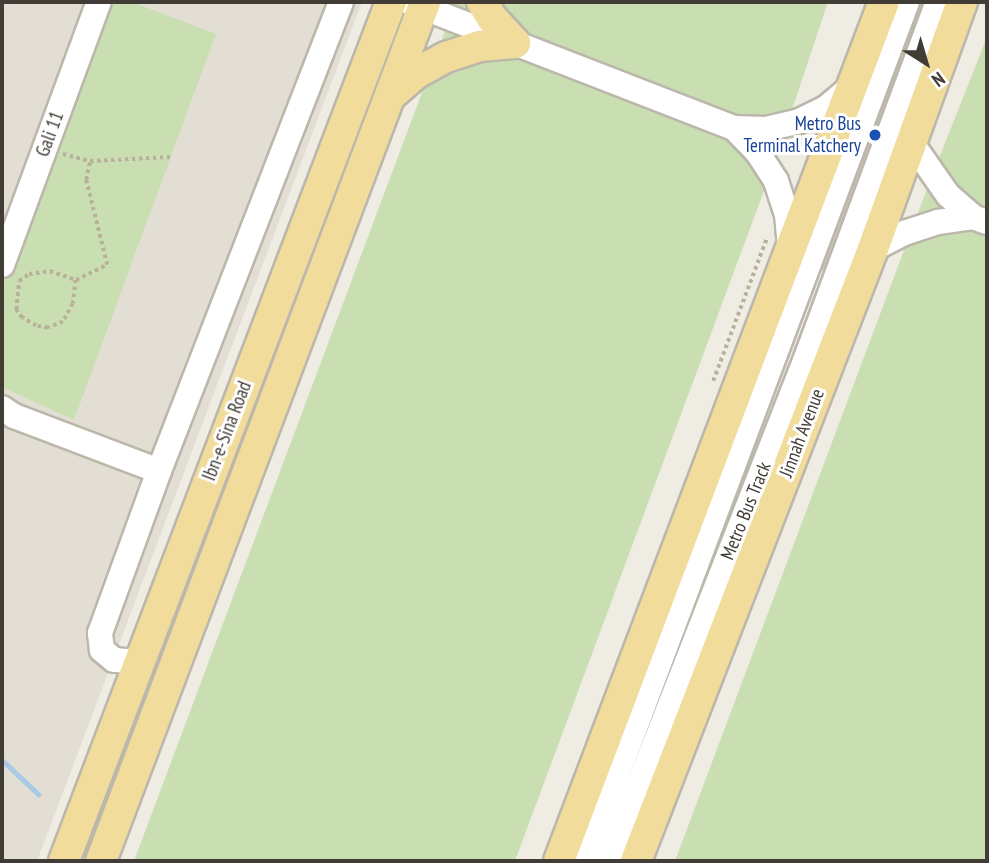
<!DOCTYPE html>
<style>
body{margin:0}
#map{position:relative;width:989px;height:863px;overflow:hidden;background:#efece4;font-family:"PT Sans Narrow",sans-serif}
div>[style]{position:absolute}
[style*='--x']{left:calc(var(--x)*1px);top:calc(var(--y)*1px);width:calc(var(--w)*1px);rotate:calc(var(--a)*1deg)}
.residential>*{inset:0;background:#e3ded3}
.green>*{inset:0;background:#c9dfb1}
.stream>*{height:5px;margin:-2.5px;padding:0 2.5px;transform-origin:2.5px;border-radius:2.5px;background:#a7cae6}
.building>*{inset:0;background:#cfc8bb}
.path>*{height:3.5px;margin-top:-1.75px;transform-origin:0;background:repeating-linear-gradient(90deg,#b9b09b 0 3.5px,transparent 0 7px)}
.roads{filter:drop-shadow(2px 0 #bcb7ab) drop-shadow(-2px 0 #bcb7ab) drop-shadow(0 2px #bcb7ab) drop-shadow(0 -2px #bcb7ab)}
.minor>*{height:24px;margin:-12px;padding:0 12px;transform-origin:12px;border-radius:12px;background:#fff}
.major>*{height:30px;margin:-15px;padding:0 15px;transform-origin:15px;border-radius:15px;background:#f1dc9c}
.dots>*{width:19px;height:19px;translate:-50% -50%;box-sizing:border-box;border:4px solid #fff;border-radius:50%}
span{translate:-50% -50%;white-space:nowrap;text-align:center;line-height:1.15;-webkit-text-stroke:6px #fff;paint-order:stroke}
.transit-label{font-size:19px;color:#164399}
.right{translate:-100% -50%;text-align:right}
.street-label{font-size:19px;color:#413c35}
.frame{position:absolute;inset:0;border:4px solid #413c35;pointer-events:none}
.north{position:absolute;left:891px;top:28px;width:70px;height:70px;-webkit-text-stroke:5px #fff;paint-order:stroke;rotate:143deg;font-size:19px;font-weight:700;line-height:28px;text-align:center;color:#413c35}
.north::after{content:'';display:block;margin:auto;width:24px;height:32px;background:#413c35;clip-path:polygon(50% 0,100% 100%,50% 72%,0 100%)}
</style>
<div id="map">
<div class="residential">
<div style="clip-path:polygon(2px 2px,362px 2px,37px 861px,2px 861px)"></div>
</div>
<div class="green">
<div style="clip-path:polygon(108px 2px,132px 2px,216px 34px,74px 420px,2px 387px,2px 289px)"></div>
<div style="clip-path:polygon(456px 2px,828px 2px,774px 164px,515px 861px,134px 861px)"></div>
<div style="clip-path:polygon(987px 37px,987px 861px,675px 861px,930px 181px)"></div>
</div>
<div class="stream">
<div style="--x:2;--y:760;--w:50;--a:43.4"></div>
</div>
<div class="building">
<div style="clip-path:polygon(919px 2px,935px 2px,831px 273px,815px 268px)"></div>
</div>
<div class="path">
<div style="--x:63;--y:154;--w:28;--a:15"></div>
<div style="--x:50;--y:271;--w:28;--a:19"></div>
<div style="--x:76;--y:280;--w:24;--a:97"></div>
<div style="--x:73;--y:304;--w:21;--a:119"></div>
<div style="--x:63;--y:322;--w:16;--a:158"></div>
<div style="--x:48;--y:328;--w:12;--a:-171"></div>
<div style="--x:36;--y:326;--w:16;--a:-150"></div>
<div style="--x:22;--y:318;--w:10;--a:-127"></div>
<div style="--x:16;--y:310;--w:29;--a:-84"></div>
<div style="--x:19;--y:281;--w:12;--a:-35"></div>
<div style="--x:29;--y:274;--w:21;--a:-8"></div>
<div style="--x:76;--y:280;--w:34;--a:-26"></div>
<div style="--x:107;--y:265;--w:88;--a:-103.9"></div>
<div style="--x:86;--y:180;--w:19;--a:-78"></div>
<div style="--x:90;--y:161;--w:80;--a:-2.9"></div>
<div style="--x:713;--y:381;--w:154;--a:-69.4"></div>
</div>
<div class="roads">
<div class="minor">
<div style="--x:409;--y:2;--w:349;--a:21.2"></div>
<div style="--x:734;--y:128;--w:32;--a:2"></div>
<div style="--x:766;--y:129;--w:32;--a:-13"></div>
<div style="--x:797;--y:122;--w:32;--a:-26"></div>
<div style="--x:826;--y:108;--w:33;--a:-40"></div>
<div style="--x:734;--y:128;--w:35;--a:46"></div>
<div style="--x:758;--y:153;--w:33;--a:57"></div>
<div style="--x:776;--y:181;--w:35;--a:72"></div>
<div style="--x:787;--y:214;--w:33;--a:85"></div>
<div style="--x:911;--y:142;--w:65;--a:55.1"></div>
<div style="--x:948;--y:195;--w:33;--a:41"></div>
<div style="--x:973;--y:217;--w:15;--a:20"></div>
<div style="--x:873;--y:249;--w:35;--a:-27"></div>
<div style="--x:904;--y:233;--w:36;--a:-18"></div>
<div style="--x:938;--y:222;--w:35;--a:-8"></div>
<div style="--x:2;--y:265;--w:280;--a:-69.8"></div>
<div style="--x:2;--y:408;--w:14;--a:34"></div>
<div style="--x:14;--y:416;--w:155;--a:20.8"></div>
<div style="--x:138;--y:662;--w:24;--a:-175"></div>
<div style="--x:114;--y:660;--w:16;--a:-140"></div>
<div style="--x:102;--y:650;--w:17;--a:-97"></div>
<div style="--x:100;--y:633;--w:172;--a:-70"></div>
<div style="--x:159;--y:471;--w:503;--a:-68.79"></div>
<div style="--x:585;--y:861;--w:917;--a:-69.45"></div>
<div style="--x:609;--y:861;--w:546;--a:-68.61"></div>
<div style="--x:808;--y:353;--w:374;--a:-69.7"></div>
</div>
<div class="major">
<div style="--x:482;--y:2;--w:19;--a:58"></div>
<div style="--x:492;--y:18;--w:34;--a:47"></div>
<div style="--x:390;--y:96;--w:33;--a:-41"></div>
<div style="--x:415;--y:74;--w:35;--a:-29"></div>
<div style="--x:446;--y:57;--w:36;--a:-18"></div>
<div style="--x:480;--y:46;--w:35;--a:-5"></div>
<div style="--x:64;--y:861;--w:919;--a:-69.16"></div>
<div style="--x:101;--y:861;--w:918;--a:-69.33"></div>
<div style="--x:559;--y:861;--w:918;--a:-69.28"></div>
<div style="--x:636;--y:861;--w:656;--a:-68.83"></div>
<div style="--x:873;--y:249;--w:263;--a:-70.2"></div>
</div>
</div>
<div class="dots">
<div style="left:875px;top:135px;background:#1a4fb4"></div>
</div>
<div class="transit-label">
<span class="right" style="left:861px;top:135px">Metro Bus<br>Terminal Katchery</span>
</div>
<div class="street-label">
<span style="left:50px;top:134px;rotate:-70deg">Gali 11</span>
<span style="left:227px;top:431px;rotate:-69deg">Ibn-e-Sina Road</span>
<span style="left:802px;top:433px;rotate:-69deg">Jinnah Avenue</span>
<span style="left:746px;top:511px;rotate:-68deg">Metro Bus Track</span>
</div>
<div class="frame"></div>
<div class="north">N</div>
</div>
